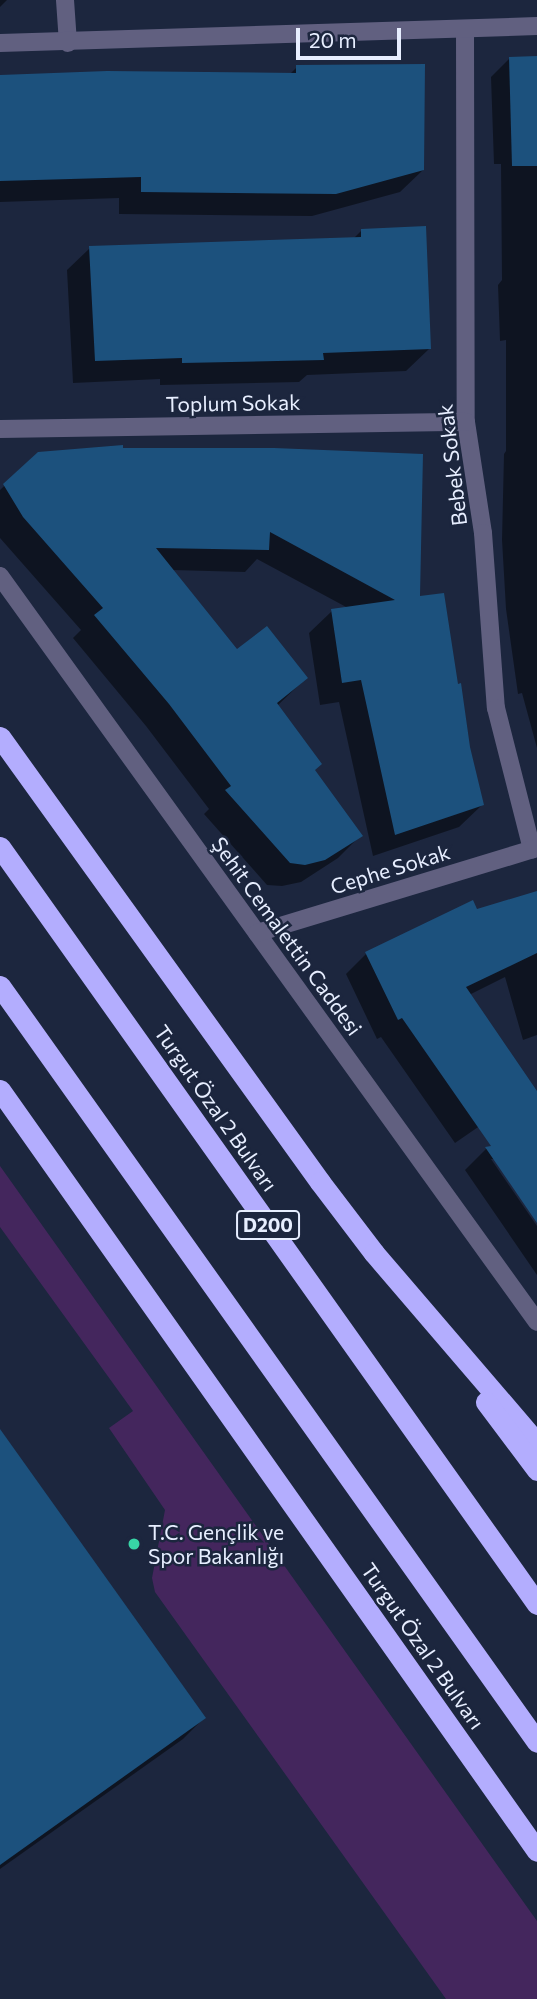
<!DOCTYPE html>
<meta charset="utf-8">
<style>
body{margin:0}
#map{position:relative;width:537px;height:1999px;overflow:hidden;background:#1c263e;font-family:Commissioner,sans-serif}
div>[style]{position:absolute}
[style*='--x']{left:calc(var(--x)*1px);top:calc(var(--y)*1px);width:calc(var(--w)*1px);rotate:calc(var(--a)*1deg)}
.green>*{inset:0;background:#44265d}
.shadow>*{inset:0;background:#0007}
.building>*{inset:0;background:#1c517d}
.minor>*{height:18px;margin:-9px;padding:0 9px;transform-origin:9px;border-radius:9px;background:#616080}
.highway>*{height:21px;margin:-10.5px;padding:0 10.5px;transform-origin:10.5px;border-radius:10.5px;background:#b3adfe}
.dots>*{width:19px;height:19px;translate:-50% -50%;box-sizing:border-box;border:4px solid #1c263e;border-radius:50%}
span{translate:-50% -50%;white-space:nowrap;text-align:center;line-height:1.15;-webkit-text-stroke:5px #1c263e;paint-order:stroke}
.shield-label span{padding:2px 5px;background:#1c263e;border:2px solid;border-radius:5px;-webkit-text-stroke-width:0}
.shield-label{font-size:19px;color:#e7eeff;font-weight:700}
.street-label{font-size:21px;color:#e7eeff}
.poi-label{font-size:21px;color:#e7eeff}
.left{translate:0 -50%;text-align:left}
.scale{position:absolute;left:296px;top:28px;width:105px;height:32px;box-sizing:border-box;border:4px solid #e7eeff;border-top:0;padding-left:9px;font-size:21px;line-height:24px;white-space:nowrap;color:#e7eeff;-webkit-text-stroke:5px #1c263e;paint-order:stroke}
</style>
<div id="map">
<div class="green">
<div style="clip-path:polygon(0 1166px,537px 1921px,537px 1999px,446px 1999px,155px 1592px,152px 1578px,165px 1510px,109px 1428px,133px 1411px,0 1227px)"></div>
</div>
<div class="shadow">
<div style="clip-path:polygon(0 0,7px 0,0 7px)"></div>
<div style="clip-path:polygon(510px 58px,537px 58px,537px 748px,522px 693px,518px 694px,506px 609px,502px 540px,504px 454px,506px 451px,506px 340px,500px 341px,498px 285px,502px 280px,501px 164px,494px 164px,491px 77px)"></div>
<div style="clip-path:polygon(297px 67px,423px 170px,400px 192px,312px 216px,119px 214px,119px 198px,0 202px,0 77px,289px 75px)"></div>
<div style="clip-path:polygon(362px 230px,429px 349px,406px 371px,307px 375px,299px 382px,160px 385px,160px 379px,73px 383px,67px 270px,90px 248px,353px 239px)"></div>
<div style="clip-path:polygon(122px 450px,418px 598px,468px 748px,482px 805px,459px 827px,373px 856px,339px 702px,320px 705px,309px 633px,332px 611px,348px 608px,257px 559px,245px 572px,172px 570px,237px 652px,306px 678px,277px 706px,313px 770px,360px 836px,338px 858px,301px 882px,282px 886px,267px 885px,204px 814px,209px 809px,146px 726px,73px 638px,81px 630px,0 538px,0 490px,39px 453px)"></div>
<div style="clip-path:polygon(537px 894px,537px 1035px,523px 1040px,505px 977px,469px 995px,510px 1105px,455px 1143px,381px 1037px,377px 1039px,346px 974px,366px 954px,476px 911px)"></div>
<div style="clip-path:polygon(537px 1134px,537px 1220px,495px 1159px,491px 1159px,537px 1226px,537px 1275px,465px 1170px,486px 1149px)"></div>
<div style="clip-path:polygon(0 1432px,204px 1718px,183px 1739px,0 1869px)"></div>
</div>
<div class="building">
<div style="clip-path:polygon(537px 56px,537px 166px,512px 166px,509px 57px)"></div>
<div style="clip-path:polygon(425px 64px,424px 170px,336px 194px,141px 192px,141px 177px,0 181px,0 75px,107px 71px,296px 73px,296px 65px)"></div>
<div style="clip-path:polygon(426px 226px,431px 349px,323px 353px,324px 360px,182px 363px,182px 358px,95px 361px,89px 246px,361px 237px,361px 229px)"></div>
<div style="clip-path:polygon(123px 445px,123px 448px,274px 448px,423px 454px,420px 596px,444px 593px,458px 684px,461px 683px,470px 747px,484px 805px,395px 835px,361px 680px,342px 683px,331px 609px,395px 600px,270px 532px,269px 550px,156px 548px,237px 649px,267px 626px,308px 678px,277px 703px,322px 764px,315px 770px,363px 836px,325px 860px,305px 865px,290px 863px,225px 790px,231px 786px,169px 704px,94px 615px,103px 608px,23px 517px,3px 484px,38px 452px)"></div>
<div style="clip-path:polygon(537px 891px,537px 953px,466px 987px,537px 1091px,537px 1223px,485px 1147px,491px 1146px,402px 1018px,398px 1020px,365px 952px,473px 900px,477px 909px)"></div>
<div style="clip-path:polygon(0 1429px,206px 1718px,0 1865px)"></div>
</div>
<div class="minor">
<div style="--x:65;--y:0;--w:43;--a:86"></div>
<div style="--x:465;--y:29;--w:393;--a:89.9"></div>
<div style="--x:466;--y:422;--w:112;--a:81.3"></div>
<div style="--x:483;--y:533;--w:175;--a:85.8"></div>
<div style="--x:496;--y:708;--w:146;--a:75.7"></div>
<div style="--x:0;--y:43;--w:537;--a:-1.81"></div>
<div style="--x:0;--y:429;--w:466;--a:-0.9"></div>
<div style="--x:0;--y:576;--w:919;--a:54.25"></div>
<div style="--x:257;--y:933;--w:293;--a:-16.9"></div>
</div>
<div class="highway">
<div style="--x:0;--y:737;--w:548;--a:54.28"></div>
<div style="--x:320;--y:1182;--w:89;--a:52.7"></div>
<div style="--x:374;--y:1253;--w:250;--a:49.4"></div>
<div style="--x:0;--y:847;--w:928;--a:54.65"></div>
<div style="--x:0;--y:986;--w:927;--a:54.61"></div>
<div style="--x:0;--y:1090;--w:931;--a:54.79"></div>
<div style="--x:486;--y:1402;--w:85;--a:53.1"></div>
</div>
<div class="dots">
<div style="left:134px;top:1544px;background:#38d4a6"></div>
</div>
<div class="shield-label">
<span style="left:268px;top:1225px">D200</span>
</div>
<div class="street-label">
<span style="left:233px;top:403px;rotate:-1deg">Toplum Sokak</span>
<span style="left:452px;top:465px;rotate:-97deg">Bebek Sokak</span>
<span style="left:390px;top:869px;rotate:-17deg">Cephe Sokak</span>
<span style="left:287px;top:936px;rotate:54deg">Şehit Cemalettin Caddesi</span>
<span style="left:216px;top:1108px;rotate:55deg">Turgut Özal 2 Bulvarı</span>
<span style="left:423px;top:1646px;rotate:55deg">Turgut Özal 2 Bulvarı</span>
</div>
<div class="poi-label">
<span class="left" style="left:148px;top:1544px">T.C. Gençlik ve<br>Spor Bakanlığı</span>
</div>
<div class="scale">20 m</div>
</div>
